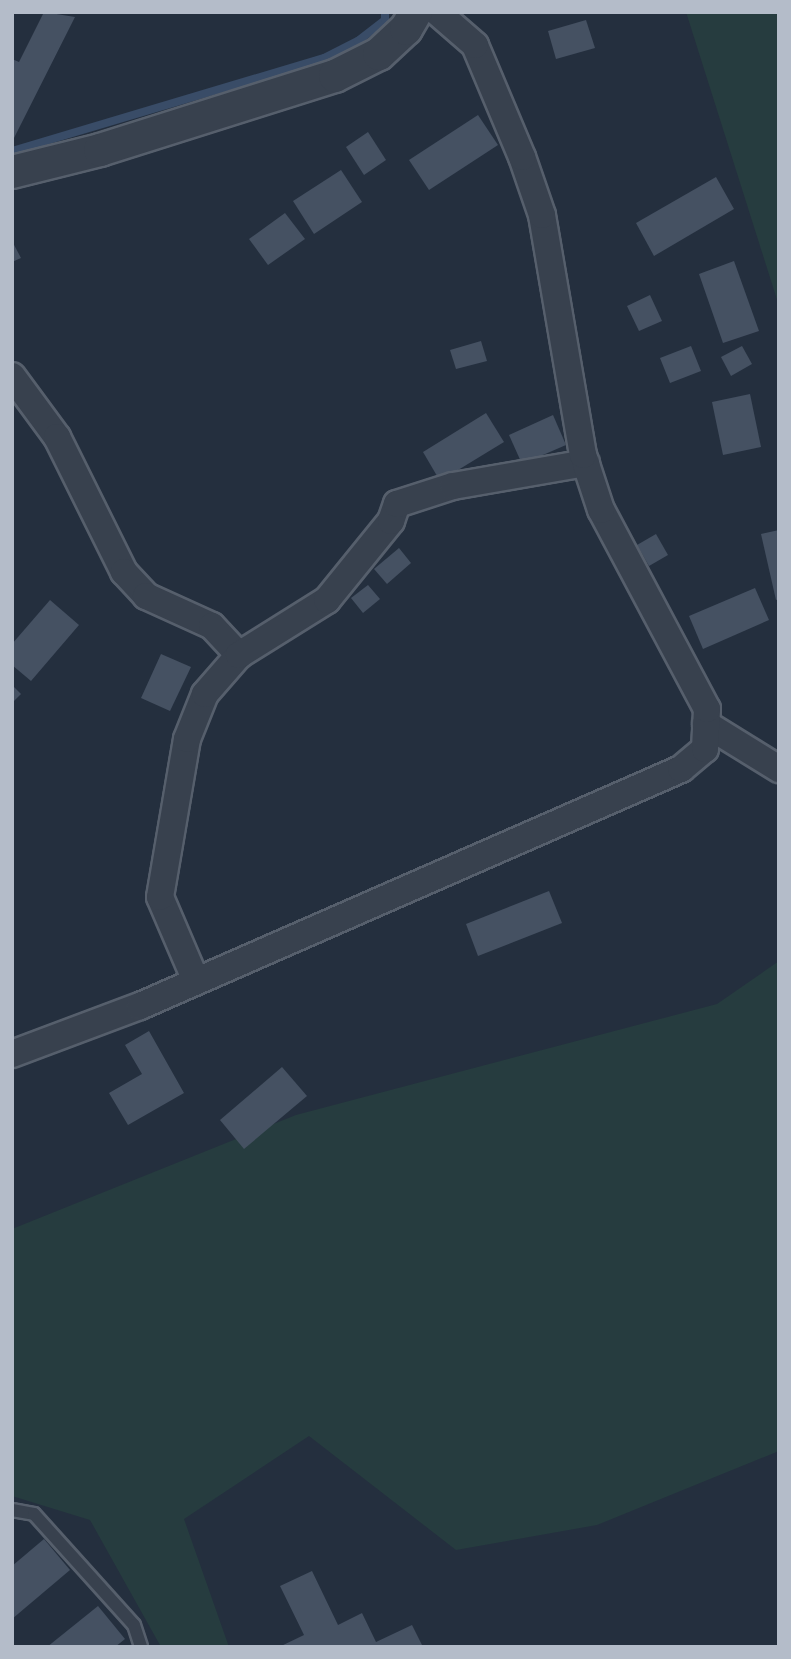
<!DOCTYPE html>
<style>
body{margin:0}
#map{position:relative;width:791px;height:1659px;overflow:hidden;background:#242f3e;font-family:"Work Sans",sans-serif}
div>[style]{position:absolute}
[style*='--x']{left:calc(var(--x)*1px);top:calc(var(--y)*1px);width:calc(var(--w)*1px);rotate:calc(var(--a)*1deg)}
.green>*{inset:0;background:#263c3f}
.stream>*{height:8px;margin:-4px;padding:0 4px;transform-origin:4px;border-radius:4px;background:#394c67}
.building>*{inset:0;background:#455162}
.roads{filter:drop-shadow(2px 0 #565f6c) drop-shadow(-2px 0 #565f6c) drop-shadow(0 2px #565f6c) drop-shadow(0 -2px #565f6c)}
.service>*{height:12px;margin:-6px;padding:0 6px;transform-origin:6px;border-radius:6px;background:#38414e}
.minor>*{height:26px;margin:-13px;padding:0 13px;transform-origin:13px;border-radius:13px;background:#38414e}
.tertiary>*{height:32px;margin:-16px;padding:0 16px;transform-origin:16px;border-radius:16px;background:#38414e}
span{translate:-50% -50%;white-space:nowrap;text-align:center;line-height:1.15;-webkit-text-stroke:5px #1d2633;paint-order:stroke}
.frame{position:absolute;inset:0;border:14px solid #b4bcc9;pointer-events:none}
</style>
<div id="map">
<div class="green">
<div style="clip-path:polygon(686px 12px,779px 12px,779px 306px)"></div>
<div style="clip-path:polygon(779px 961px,779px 1451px,597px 1525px,456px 1550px,309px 1436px,184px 1519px,229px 1647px,161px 1647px,90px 1520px,12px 1496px,12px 1229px,296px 1115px,717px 1004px)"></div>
</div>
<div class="stream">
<div style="--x:12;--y:151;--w:326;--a:-16.6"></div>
<div style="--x:324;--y:58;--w:38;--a:-27"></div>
<div style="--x:358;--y:41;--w:34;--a:-38"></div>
<div style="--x:385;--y:20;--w:8;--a:-90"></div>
</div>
<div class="building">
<div style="clip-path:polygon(44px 12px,75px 17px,14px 138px,12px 59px,19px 62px)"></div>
<div style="clip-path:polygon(586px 20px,595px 48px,556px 59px,548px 31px)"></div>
<div style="clip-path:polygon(478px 115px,498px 145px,429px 190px,409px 160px)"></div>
<div style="clip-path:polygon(368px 132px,386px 160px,364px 175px,346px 147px)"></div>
<div style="clip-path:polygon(341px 170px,362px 202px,314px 234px,293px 201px)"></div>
<div style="clip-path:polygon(716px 177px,734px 209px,654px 256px,636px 223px)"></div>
<div style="clip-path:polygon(285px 213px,305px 239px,268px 265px,249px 239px)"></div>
<div style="clip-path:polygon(12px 241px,21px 258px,12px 262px)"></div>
<div style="clip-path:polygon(734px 261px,759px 331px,723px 343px,699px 274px)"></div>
<div style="clip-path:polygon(650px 295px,662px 321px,639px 331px,627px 306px)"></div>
<div style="clip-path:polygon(481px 341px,487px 361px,456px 369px,450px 350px)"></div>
<div style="clip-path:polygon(691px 346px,701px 371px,670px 383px,660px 358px)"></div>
<div style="clip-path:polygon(742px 346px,752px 364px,731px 376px,721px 357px)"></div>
<div style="clip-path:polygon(750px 394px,761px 447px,723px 455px,712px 402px)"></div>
<div style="clip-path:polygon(486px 413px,504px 442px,440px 481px,423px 452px)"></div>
<div style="clip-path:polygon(553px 415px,566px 445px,522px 464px,509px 435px)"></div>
<div style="clip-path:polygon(779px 530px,779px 599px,776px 600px,761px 534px)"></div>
<div style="clip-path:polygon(656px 534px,668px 555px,649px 566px,637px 545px)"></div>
<div style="clip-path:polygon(399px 548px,411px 563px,387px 584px,374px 569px)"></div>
<div style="clip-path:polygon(368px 585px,380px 599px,363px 613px,351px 598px)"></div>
<div style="clip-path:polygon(755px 588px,769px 620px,703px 649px,689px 616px)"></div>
<div style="clip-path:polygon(50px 600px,79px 625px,31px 681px,12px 665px,12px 644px)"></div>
<div style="clip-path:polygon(161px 654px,191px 667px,170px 711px,141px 698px)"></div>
<div style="clip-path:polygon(12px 685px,21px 694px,12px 703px)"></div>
<div style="clip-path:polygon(549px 891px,562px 923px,478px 956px,466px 924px)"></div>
<div style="clip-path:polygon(149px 1031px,184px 1093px,128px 1125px,109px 1093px,142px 1074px,125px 1045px)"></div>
<div style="clip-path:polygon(282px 1067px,307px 1096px,244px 1149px,220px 1120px)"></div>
<div style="clip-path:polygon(44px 1539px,70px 1570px,12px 1619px,12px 1566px)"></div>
<div style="clip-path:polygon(312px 1571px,338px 1625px,362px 1613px,376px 1642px,412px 1625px,423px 1647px,279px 1647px,304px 1635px,280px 1586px)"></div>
<div style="clip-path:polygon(98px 1606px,125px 1639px,115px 1647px,47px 1647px)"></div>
</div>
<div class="roads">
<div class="service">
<div style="--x:12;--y:1510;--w:22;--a:10"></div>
<div style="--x:34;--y:1514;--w:149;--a:48"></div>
<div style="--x:134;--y:1625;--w:23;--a:72"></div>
</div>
<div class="minor">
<div style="--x:12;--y:376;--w:76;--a:53.6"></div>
<div style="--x:57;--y:437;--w:151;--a:63.6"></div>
<div style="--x:124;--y:572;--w:33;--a:47"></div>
<div style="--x:146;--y:596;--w:72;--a:24.4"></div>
<div style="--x:212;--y:626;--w:40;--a:47"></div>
<div style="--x:706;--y:724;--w:86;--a:31.7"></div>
<div style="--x:196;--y:981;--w:91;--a:-113.2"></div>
<div style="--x:160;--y:897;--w:160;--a:-80.3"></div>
<div style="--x:187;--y:739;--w:48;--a:-68.2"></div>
<div style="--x:205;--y:694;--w:52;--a:-48.9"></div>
<div style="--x:239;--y:655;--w:104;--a:-32"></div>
<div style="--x:327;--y:600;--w:102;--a:-51"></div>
<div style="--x:391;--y:521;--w:18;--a:-71"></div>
<div style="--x:397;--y:504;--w:59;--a:-17.8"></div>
<div style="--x:453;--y:486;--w:135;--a:-9.8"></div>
<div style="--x:12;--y:1054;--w:137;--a:-20.6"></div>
<div style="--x:140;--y:1006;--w:591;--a:-23.66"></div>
<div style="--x:681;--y:769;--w:31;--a:-40"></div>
<div style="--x:705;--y:749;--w:40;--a:-87.1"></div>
<div style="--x:707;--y:709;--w:225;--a:-118"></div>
<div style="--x:601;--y:510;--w:58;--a:-108.1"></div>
<div style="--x:583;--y:455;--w:243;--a:-99.7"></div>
<div style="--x:542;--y:215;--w:61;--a:-109"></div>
<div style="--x:522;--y:157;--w:121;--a:-112.8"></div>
<div style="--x:475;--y:45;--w:50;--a:-139"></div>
</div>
<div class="tertiary">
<div style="--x:12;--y:172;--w:91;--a:-14"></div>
<div style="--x:100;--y:150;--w:246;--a:-17.5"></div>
<div style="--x:335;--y:76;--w:49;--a:-26.6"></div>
<div style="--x:379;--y:54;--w:37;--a:-43"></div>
<div style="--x:406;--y:29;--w:20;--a:-60"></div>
</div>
</div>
<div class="frame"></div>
</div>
